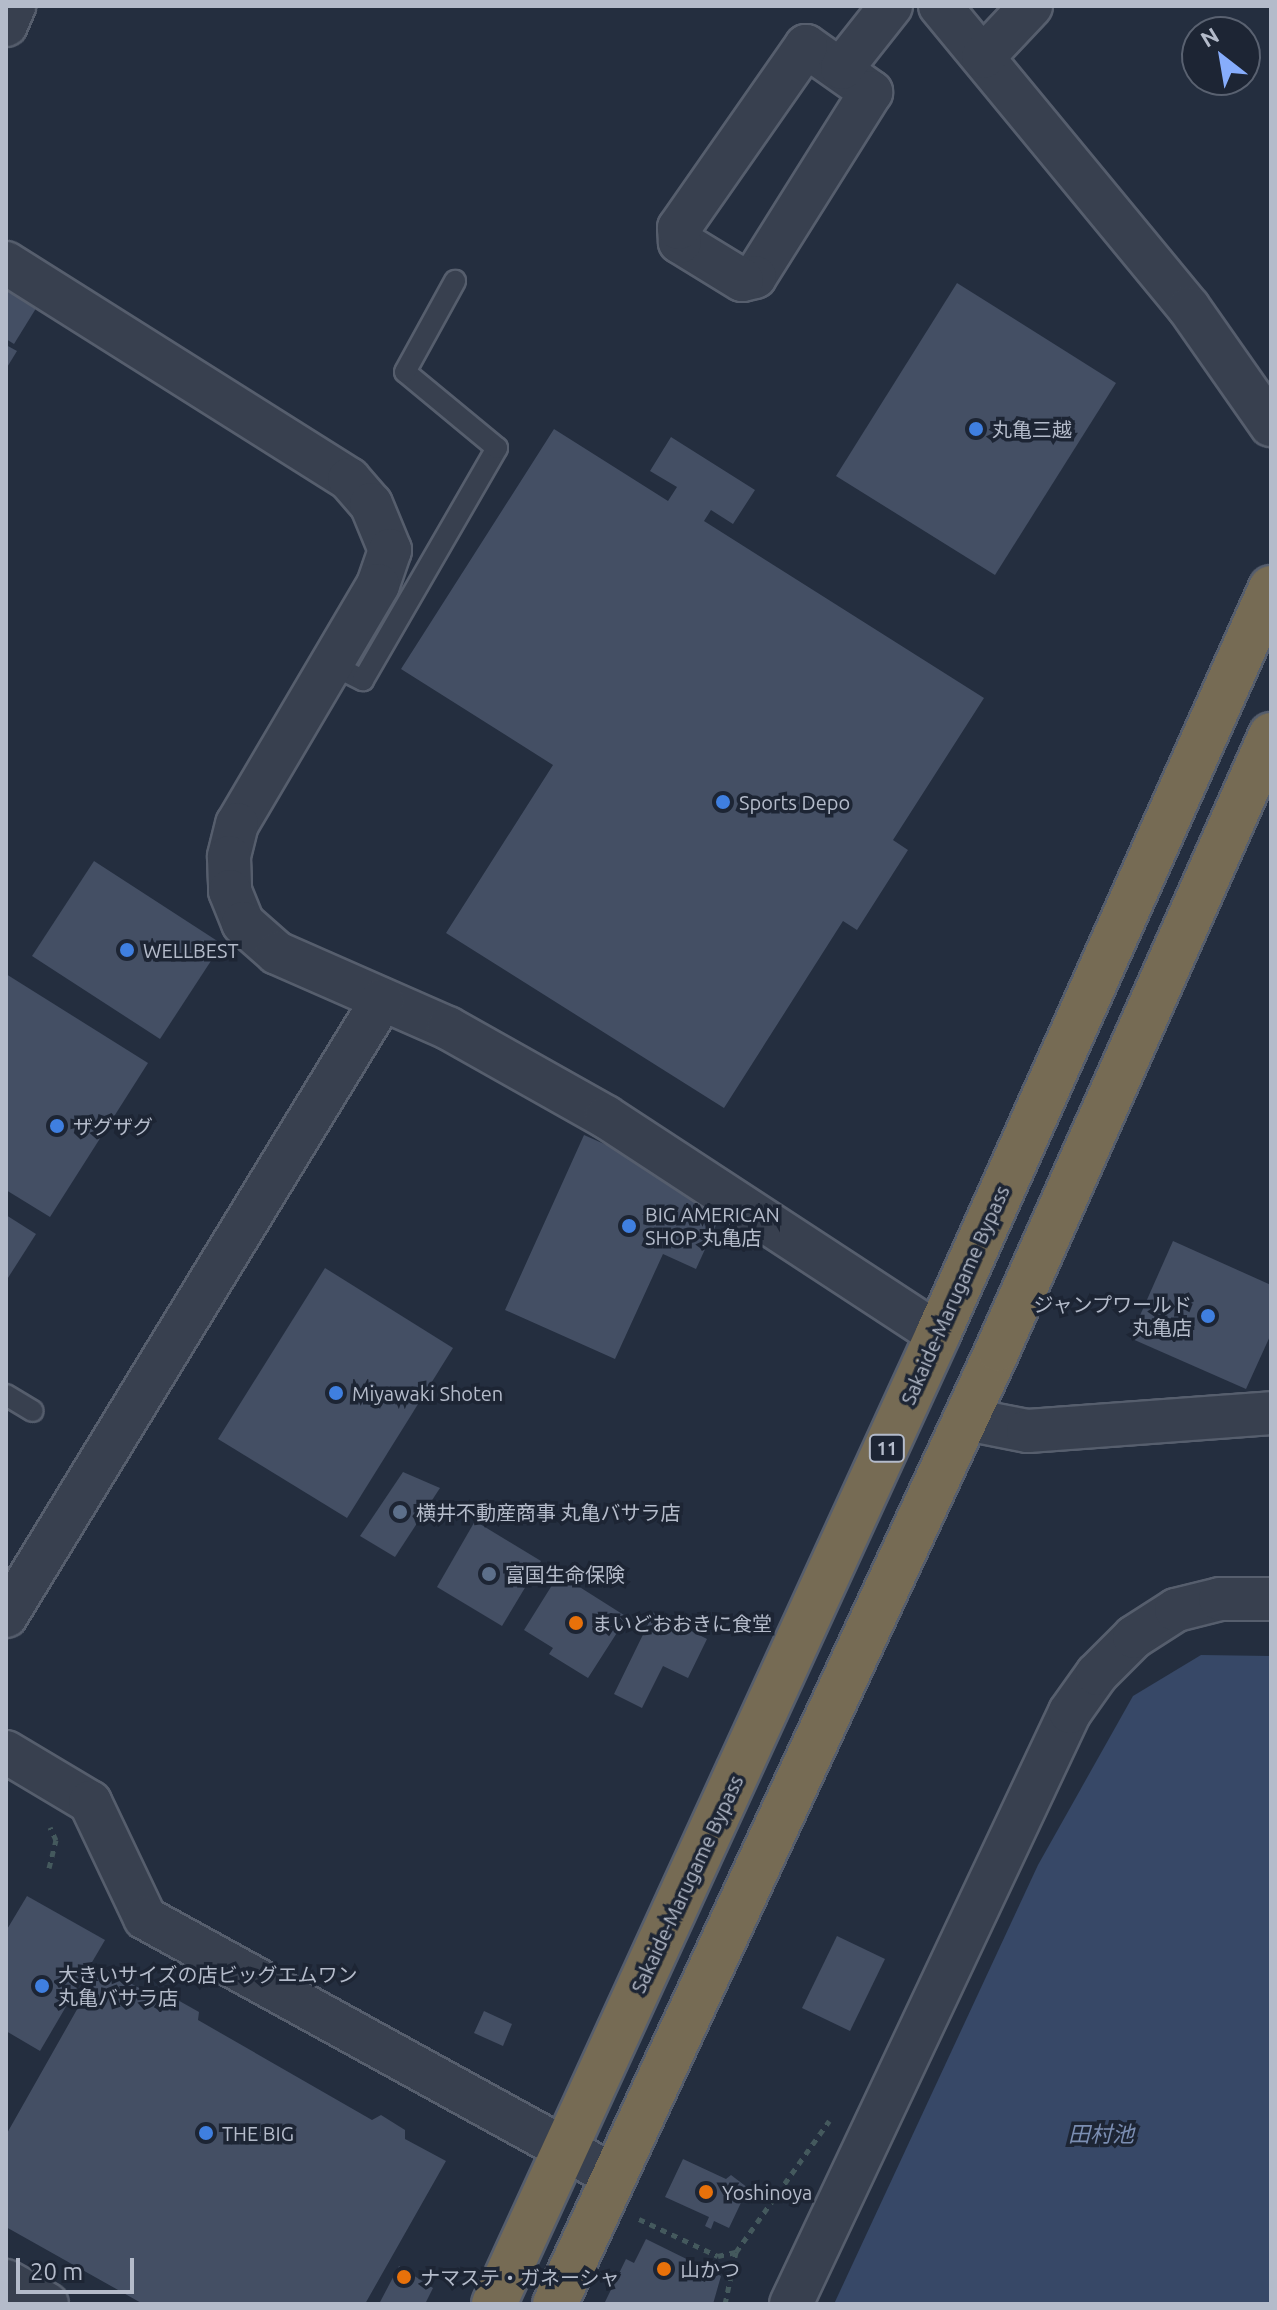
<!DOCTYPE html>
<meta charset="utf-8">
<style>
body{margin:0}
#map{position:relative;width:1277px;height:2310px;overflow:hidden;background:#242e3f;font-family:Ubuntu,"Noto Sans JP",sans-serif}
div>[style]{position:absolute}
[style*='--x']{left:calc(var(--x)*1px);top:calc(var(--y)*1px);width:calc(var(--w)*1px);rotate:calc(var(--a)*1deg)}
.water>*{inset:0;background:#374867}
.building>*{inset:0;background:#444f64}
.path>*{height:5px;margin-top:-2.5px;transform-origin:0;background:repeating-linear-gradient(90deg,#44595d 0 6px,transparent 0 12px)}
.roads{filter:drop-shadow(2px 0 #565e6d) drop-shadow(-2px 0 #565e6d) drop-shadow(0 2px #565e6d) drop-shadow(0 -2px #565e6d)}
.lane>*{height:20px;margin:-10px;padding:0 10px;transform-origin:10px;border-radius:10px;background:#38404f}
.street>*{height:42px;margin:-21px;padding:0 21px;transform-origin:21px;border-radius:21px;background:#38404f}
.highway>*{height:44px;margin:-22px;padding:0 22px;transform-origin:22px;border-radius:22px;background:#766b54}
.dots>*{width:22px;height:22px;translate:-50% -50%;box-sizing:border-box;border:4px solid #1d2534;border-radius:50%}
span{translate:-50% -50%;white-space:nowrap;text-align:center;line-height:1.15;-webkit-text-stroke:7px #1d2534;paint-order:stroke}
.shield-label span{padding:2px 6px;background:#1d2534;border:2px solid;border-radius:6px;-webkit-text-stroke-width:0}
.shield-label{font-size:18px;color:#b4bbca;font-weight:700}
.poi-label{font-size:20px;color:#b4bbca}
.left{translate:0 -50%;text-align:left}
.right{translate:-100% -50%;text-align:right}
.street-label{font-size:20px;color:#b4bbca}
.water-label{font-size:22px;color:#7b8eb2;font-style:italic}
.frame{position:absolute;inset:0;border:8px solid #b4bbca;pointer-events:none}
.north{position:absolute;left:1181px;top:16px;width:80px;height:80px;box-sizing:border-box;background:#1d2534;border:2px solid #596170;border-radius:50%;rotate:329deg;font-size:22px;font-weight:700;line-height:32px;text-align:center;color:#b4bbca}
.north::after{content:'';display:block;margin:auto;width:28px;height:36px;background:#87adfc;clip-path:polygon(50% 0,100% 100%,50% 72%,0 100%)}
.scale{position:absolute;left:16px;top:2258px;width:118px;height:36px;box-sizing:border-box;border:4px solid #b4bbca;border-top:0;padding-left:10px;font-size:24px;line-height:28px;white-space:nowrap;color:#b4bbca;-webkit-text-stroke:6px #1d2534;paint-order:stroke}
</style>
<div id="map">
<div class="water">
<div style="clip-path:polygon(1201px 1655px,1271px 1656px,1271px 2304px,834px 2304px,1038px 1865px,1133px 1696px)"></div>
</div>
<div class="building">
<div style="clip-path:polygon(6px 275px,43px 297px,14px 344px,6px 339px)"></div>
<div style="clip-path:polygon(957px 283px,1116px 383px,995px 575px,836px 476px)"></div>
<div style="clip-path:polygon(6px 345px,17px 351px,6px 369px)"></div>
<div style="clip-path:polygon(554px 429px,668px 501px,677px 487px,650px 471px,671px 437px,755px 490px,733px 524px,711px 510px,704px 521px,984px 698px,893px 840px,908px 850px,857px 930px,843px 921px,724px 1108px,446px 933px,553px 765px,401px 669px)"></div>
<div style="clip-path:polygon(94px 861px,222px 944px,160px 1039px,32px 956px)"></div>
<div style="clip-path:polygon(6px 974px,148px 1063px,50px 1217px,6px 1190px)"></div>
<div style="clip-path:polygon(584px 1135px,728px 1199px,696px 1269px,663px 1254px,615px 1359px,505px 1310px)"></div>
<div style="clip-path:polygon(6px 1215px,36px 1234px,6px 1281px)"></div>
<div style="clip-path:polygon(1173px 1241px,1271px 1285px,1271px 1334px,1246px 1389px,1130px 1338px)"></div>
<div style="clip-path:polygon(325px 1268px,453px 1348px,347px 1518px,218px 1439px)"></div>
<div style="clip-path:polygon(403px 1472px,440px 1488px,395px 1557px,360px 1536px)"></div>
<div style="clip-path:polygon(475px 1521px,541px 1561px,502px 1626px,437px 1587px)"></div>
<div style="clip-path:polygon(559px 1574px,627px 1617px,588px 1678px,549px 1654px,553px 1648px,524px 1630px)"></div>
<div style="clip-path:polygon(654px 1612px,707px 1639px,688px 1678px,663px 1666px,642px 1708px,614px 1694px)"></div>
<div style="clip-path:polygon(27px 1896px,105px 1940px,40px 2051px,6px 2031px,6px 1931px)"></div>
<div style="clip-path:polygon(837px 1936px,885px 1959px,850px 2031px,802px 2008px)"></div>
<div style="clip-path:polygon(101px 1967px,161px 2000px,167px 1994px,199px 2012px,198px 2020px,372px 2120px,381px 2115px,405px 2130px,405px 2139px,446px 2161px,365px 2304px,143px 2304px,6px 2227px,6px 2135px)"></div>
<div style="clip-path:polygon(484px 2011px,512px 2024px,503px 2046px,474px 2033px)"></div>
<div style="clip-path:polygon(683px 2159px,726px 2179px,731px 2175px,748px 2188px,729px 2228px,714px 2221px,711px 2229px,705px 2226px,709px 2217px,665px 2197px)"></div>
<div style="clip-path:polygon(646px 2239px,721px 2276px,713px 2304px,604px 2304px,626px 2259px,634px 2263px)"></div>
<div style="clip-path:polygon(399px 2266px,433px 2288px,425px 2304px,379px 2304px)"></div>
</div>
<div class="path">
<div style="--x:49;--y:1868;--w:29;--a:-76"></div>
<div style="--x:56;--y:1840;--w:14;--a:-115"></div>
<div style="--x:639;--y:2219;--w:87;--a:25.1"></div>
<div style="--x:718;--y:2256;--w:18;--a:-13"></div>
<div style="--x:736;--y:2252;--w:161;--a:-54.6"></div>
<div style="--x:725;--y:2304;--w:53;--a:-78.1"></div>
</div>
<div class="roads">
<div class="lane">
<div style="--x:331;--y:664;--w:36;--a:27"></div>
<div style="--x:363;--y:680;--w:268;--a:-60"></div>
<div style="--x:497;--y:448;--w:119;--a:-140.4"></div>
<div style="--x:405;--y:372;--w:104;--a:-61.2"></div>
<div style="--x:6;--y:1395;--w:31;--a:31"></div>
</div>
<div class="street">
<div style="--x:940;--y:6;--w:391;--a:50.5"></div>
<div style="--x:1189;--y:308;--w:143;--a:55"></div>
<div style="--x:6;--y:25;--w:21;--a:-67"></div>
<div style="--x:806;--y:46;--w:80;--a:35.3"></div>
<div style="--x:871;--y:92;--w:218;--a:122.1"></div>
<div style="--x:755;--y:277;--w:13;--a:167"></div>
<div style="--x:742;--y:280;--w:73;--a:-148.5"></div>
<div style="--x:680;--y:242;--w:14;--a:-94"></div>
<div style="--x:679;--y:228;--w:222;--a:-55.1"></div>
<div style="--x:983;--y:57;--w:70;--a:-46.7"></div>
<div style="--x:842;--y:68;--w:79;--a:-51.7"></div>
<div style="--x:6;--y:263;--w:405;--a:32.2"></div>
<div style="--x:349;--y:479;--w:33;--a:49"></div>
<div style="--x:371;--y:504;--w:50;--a:67.6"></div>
<div style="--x:390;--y:550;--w:37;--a:109"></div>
<div style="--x:378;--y:585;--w:277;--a:120.5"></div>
<div style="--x:237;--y:824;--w:34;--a:104"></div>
<div style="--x:229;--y:857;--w:34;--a:88"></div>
<div style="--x:230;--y:891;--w:35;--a:68"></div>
<div style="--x:243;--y:923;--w:45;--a:41.4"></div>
<div style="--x:277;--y:953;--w:187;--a:23.7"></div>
<div style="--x:448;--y:1028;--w:181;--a:29.4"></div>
<div style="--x:606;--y:1117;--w:397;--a:33.2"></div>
<div style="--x:966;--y:1419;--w:63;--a:11"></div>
<div style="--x:1028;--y:1431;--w:244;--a:-4.2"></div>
<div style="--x:6;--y:1616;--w:722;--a:-58.6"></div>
<div style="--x:6;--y:1752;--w:98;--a:30.8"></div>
<div style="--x:90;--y:1802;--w:128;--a:64.6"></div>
<div style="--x:145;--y:1918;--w:535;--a:28.82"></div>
<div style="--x:6;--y:2281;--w:47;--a:29.3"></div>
<div style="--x:791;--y:2304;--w:654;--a:-64.77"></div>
<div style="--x:1070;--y:1712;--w:47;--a:-54.6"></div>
<div style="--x:1097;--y:1674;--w:52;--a:-45"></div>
<div style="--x:1134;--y:1637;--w:50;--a:-32.7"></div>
<div style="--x:1176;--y:1610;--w:45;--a:-14"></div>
<div style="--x:1220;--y:1599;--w:51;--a:0"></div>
</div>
<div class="highway">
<div style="--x:494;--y:2304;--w:1067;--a:-65.4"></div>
<div style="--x:938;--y:1334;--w:817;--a:-65.94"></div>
<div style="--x:555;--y:2304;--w:1053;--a:-65.11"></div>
<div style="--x:998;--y:1349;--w:672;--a:-66.03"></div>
</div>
</div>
<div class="dots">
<div style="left:976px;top:429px;background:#3f7fe0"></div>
<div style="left:723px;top:802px;background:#3f7fe0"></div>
<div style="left:127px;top:950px;background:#3f7fe0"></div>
<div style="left:57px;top:1126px;background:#3f7fe0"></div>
<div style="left:629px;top:1226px;background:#3f7fe0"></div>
<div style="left:1208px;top:1316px;background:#3f7fe0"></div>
<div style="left:336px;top:1393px;background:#3f7fe0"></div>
<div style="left:400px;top:1512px;background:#5c6f8a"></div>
<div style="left:489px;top:1574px;background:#5c6f8a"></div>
<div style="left:576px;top:1623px;background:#e8710a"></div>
<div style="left:42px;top:1986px;background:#3f7fe0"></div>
<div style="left:206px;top:2133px;background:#3f7fe0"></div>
<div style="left:706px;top:2192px;background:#e8710a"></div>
<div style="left:664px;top:2269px;background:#e8710a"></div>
<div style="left:404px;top:2277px;background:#e8710a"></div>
</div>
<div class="shield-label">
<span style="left:887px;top:1448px">11</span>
</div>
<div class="poi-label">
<span class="left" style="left:992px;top:429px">丸亀三越</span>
<span class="left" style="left:739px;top:802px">Sports Depo</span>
<span class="left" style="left:143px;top:950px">WELLBEST</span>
<span class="left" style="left:73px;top:1126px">ザグザグ</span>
<span class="left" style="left:645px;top:1226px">BIG AMERICAN<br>SHOP 丸亀店</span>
<span class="right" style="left:1192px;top:1316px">ジャンプワールド<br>丸亀店</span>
<span class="left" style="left:352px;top:1393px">Miyawaki Shoten</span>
<span class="left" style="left:416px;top:1512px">横井不動産商事 丸亀バサラ店</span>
<span class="left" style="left:505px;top:1574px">富国生命保険</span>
<span class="left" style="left:592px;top:1623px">まいどおおきに食堂</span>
<span class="left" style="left:58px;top:1986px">大きいサイズの店ビッグエムワン<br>丸亀バサラ店</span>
<span class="left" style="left:222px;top:2133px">THE BIG</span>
<span class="left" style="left:722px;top:2192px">Yoshinoya</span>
<span class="left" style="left:680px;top:2269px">山かつ</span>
<span class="left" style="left:420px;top:2277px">ナマステ・ガネーシャ</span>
</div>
<div class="street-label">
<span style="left:955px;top:1295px;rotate:-66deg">Sakaide-Marugame Bypass</span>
<span style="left:687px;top:1884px;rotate:-65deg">Sakaide-Marugame Bypass</span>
</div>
<div class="water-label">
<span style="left:1101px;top:2134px">田村池</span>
</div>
<div class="frame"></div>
<div class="north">N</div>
<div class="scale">20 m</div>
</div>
